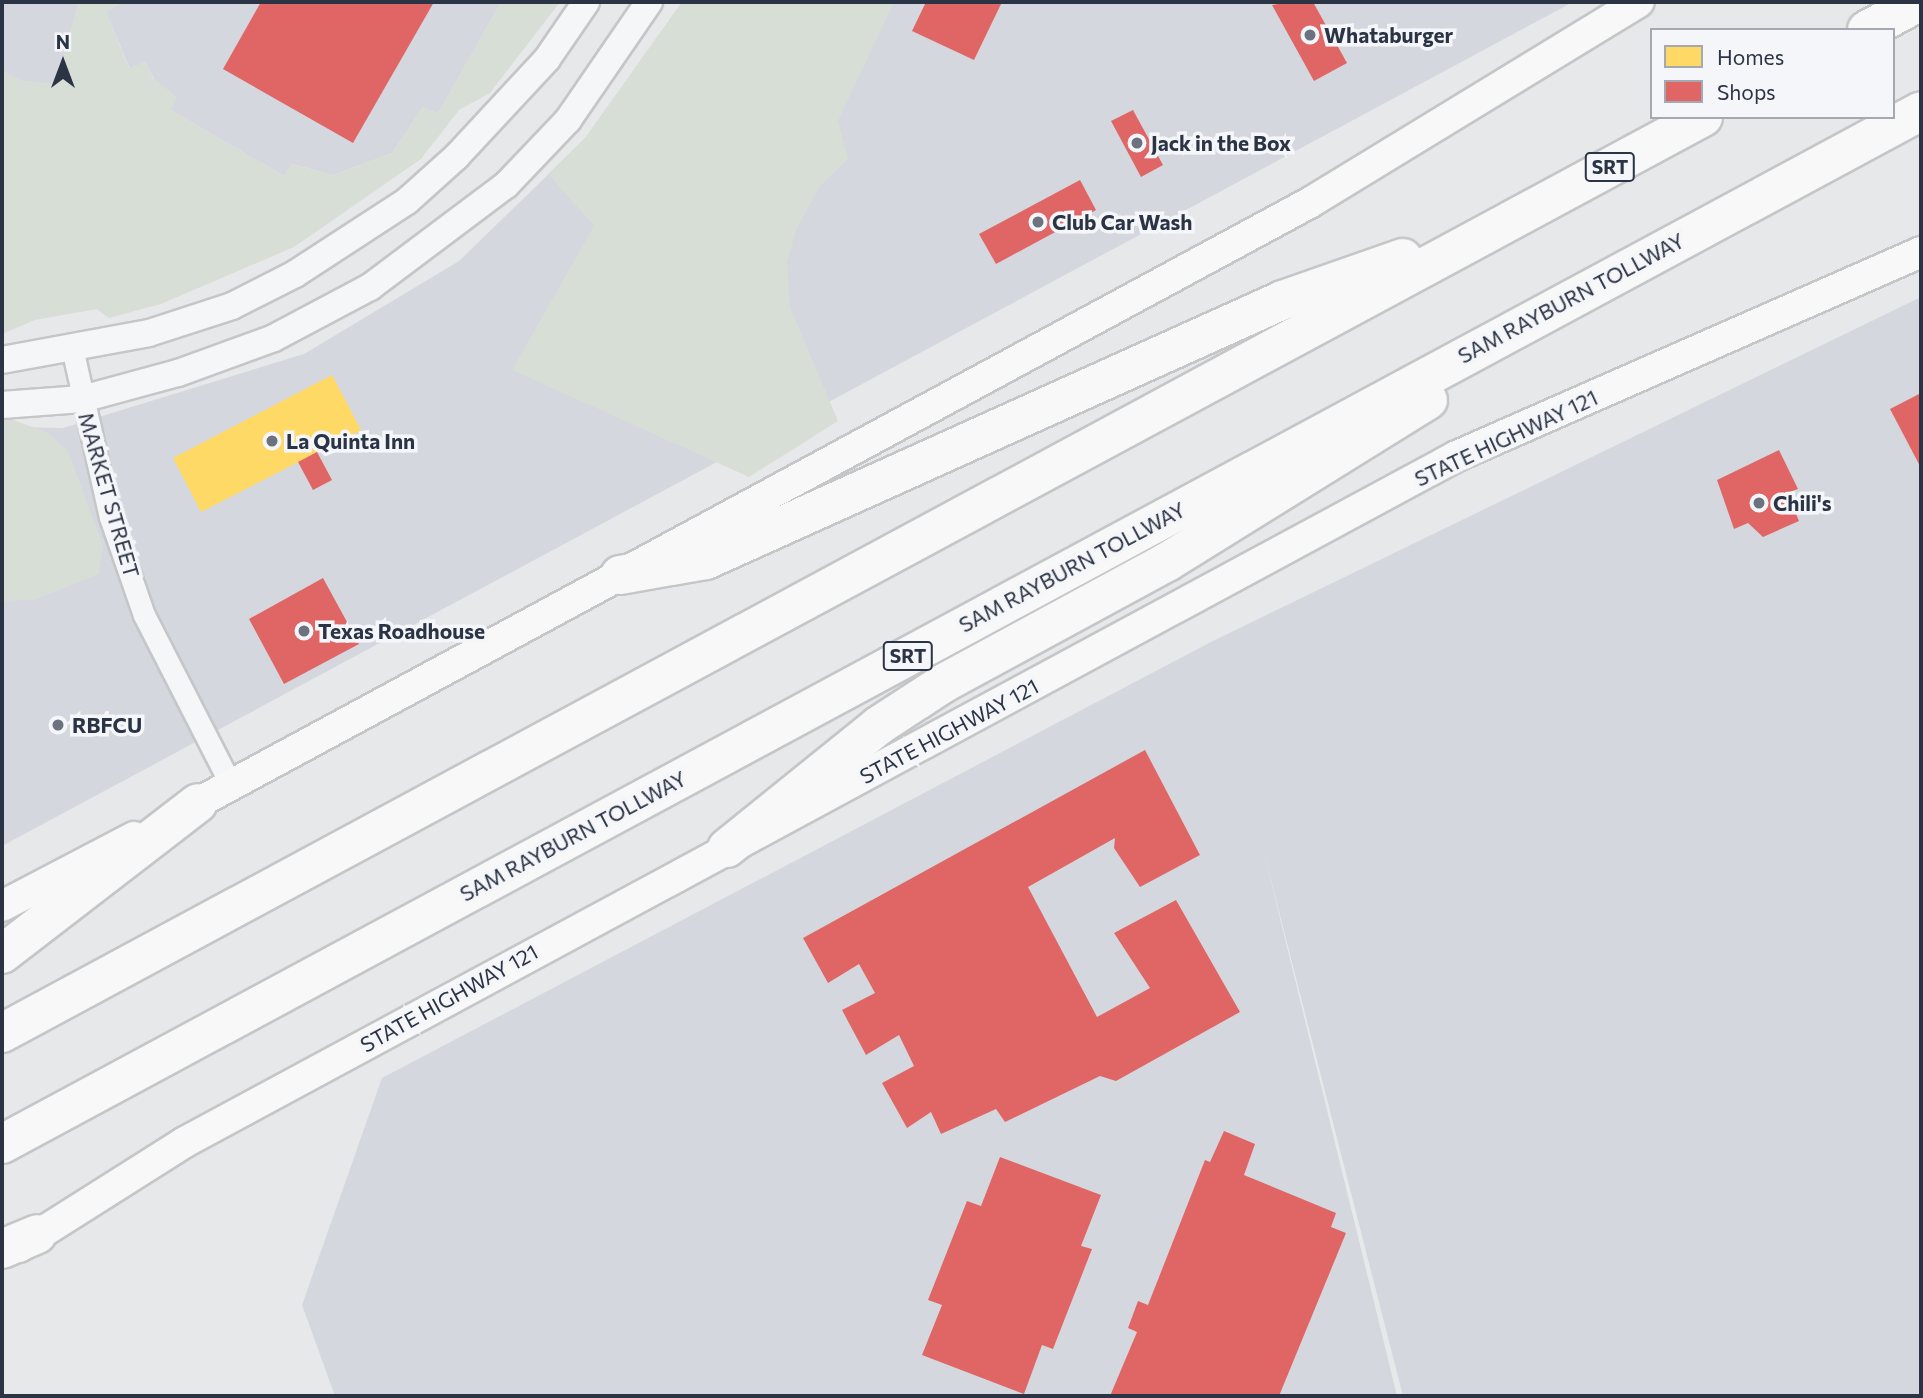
<!DOCTYPE html>
<style>
body{margin:0}
#map{position:relative;width:1923px;height:1398px;overflow:hidden;background:#e6e8ea;font-family:Commissioner,sans-serif}
div>[style]{position:absolute}
[style*='--x']{left:calc(var(--x)*1px);top:calc(var(--y)*1px);width:calc(var(--w)*1px);rotate:calc(var(--a)*1deg)}
.built>*{inset:0;background:#d4d7dd}
.green>*{inset:0;background:#d6ded6}
.homes>*{inset:0;background:#ffd966}
.shops>*{inset:0;background:#e06666}
.roads{filter:drop-shadow(2px 0 #c4c6c8) drop-shadow(-2px 0 #c4c6c8) drop-shadow(0 2px #c4c6c8) drop-shadow(0 -2px #c4c6c8)}
.minor>*{height:21px;margin:-10.5px;padding:0 10.5px;transform-origin:10.5px;border-radius:10.5px;background:#f5f6f7}
.tertiary>*{height:26px;margin:-13px;padding:0 13px;transform-origin:13px;border-radius:13px;background:#f5f6f7}
.secondary>*{height:30px;margin:-15px;padding:0 15px;transform-origin:15px;border-radius:15px;background:#f8f8f8}
.motorway>*{height:38px;margin:-19px;padding:0 19px;transform-origin:19px;border-radius:19px;background:#f8f8f8}
.dots>*{width:19px;height:19px;translate:-50% -50%;box-sizing:border-box;border:4px solid #f4f6f9;border-radius:50%}
span{translate:-50% -50%;white-space:nowrap;text-align:center;line-height:1.15;-webkit-text-stroke:7px #f4f6f9;paint-order:stroke}
.shield-label span{padding:2px 5px;background:#f4f6f9;border:2px solid;border-radius:5px;-webkit-text-stroke-width:0}
.shield-label{font-size:19px;color:#2b3445;font-weight:700}
.poi-label{font-size:21px;color:#2b3445;font-weight:700}
.left{translate:0 -50%;text-align:left}
.street-label{font-size:21px;color:#2b3445}
.frame{position:absolute;inset:0;border:4px solid #2b3445;pointer-events:none}
.legend{position:absolute;left:1650px;top:28px;width:245px;height:91px;box-sizing:border-box;background:#f4f6f9;border:2px solid #a4a8b1;margin:0;padding:9px 12px;list-style:none;font-size:21px;color:#2b3445}
.legend li{display:flex;align-items:center;gap:14px;height:35px}
.legend b{width:35px;border:2px solid #a4a8b1}
.north{position:absolute;left:28px;top:28px;width:70px;height:70px;-webkit-text-stroke:5px #f4f6f9;paint-order:stroke;rotate:0deg;font-size:19px;font-weight:700;line-height:28px;text-align:center;color:#2b3445}
.north::after{content:'';display:block;margin:auto;width:24px;height:32px;background:#2b3445;clip-path:polygon(50% 0,100% 100%,50% 72%,0 100%)}
</style>
<div id="map">
<div class="built">
<div style="clip-path:polygon(2px 2px,79px 2px,56px 85px,19px 80px,2px 70px)"></div>
<div style="clip-path:polygon(122px 2px,501px 2px,438px 114px,423px 107px,392px 153px,333px 175px,292px 164px,284px 176px,171px 110px,145px 62px,130px 69px,106px 12px)"></div>
<div style="clip-path:polygon(682px 2px,1573px 2px,2px 846px,2px 427px,63px 428px,304px 354px,459px 261px,585px 139px)"></div>
<div style="clip-path:polygon(1921px 297px,1921px 1396px,1403px 1396px,1263px 849px,1397px 1396px,335px 1396px,302px 1305px,382px 1078px,1211px 642px)"></div>
</div>
<div class="green">
<div style="clip-path:polygon(79px 2px,122px 2px,106px 12px,129px 68px,145px 62px,153px 78px,177px 97px,171px 110px,284px 176px,291px 164px,333px 175px,392px 153px,423px 107px,438px 114px,501px 2px,560px 2px,490px 93px,459px 110px,421px 159px,294px 247px,161px 304px,109px 318px,97px 309px,35px 320px,2px 334px,2px 70px,20px 80px,56px 85px)"></div>
<div style="clip-path:polygon(682px 2px,894px 2px,838px 121px,848px 159px,820px 186px,796px 230px,787px 263px,790px 307px,838px 421px,749px 477px,512px 370px,594px 226px,548px 174px,585px 138px)"></div>
<div style="clip-path:polygon(2px 416px,49px 433px,68px 451px,103px 545px,99px 574px,34px 600px,2px 601px)"></div>
</div>
<div class="homes">
<div style="clip-path:polygon(332px 375px,361px 430px,201px 512px,173px 458px)"></div>
</div>
<div class="shops">
<div style="clip-path:polygon(261px 2px,434px 2px,353px 143px,223px 69px)"></div>
<div style="clip-path:polygon(926px 2px,1002px 2px,974px 60px,912px 31px)"></div>
<div style="clip-path:polygon(1291px 2px,1313px 2px,1347px 63px,1314px 81px,1272px 5px)"></div>
<div style="clip-path:polygon(1133px 110px,1163px 165px,1141px 177px,1111px 121px)"></div>
<div style="clip-path:polygon(1080px 180px,1096px 210px,996px 264px,979px 234px)"></div>
<div style="clip-path:polygon(1921px 393px,1921px 468px,1890px 409px)"></div>
<div style="clip-path:polygon(1779px 450px,1798px 489px,1787px 493px,1799px 521px,1763px 537px,1748px 523px,1734px 529px,1717px 480px)"></div>
<div style="clip-path:polygon(317px 452px,332px 480px,313px 490px,298px 462px)"></div>
<div style="clip-path:polygon(323px 578px,359px 644px,284px 684px,249px 619px)"></div>
<div style="clip-path:polygon(1145px 750px,1200px 855px,1140px 887px,1114px 848px,1115px 838px,1028px 887px,1097px 1017px,1150px 988px,1114px 933px,1176px 900px,1240px 1012px,1116px 1081px,1100px 1076px,1005px 1122px,996px 1109px,941px 1134px,931px 1112px,907px 1128px,882px 1083px,914px 1066px,899px 1035px,866px 1055px,842px 1010px,875px 993px,859px 964px,828px 983px,803px 938px)"></div>
<div style="clip-path:polygon(1224px 1131px,1255px 1144px,1244px 1175px,1336px 1213px,1331px 1227px,1346px 1233px,1279px 1396px,1110px 1396px,1137px 1332px,1128px 1328px,1138px 1301px,1148px 1305px,1205px 1160px,1210px 1162px)"></div>
<div style="clip-path:polygon(1000px 1157px,1101px 1195px,1081px 1246px,1092px 1249px,1053px 1349px,1042px 1345px,1024px 1394px,922px 1355px,942px 1305px,928px 1300px,967px 1201px,981px 1206px)"></div>
</div>
<div class="roads">
<div class="minor">
<div style="--x:73;--y:352;--w:169;--a:77.4"></div>
<div style="--x:110;--y:517;--w:104;--a:70.9"></div>
<div style="--x:144;--y:615;--w:191;--a:62.9"></div>
</div>
<div class="tertiary">
<div style="--x:2;--y:360;--w:149;--a:-10.4"></div>
<div style="--x:149;--y:333;--w:87;--a:-18"></div>
<div style="--x:232;--y:306;--w:71;--a:-26.9"></div>
<div style="--x:295;--y:274;--w:134;--a:-33.1"></div>
<div style="--x:407;--y:201;--w:66;--a:-41.9"></div>
<div style="--x:456;--y:157;--w:134;--a:-47.1"></div>
<div style="--x:547;--y:59;--w:69;--a:-55.6"></div>
<div style="--x:2;--y:405;--w:80;--a:-4.3"></div>
<div style="--x:82;--y:399;--w:99;--a:-15.2"></div>
<div style="--x:178;--y:373;--w:102;--a:-20"></div>
<div style="--x:274;--y:338;--w:109;--a:-28"></div>
<div style="--x:370;--y:287;--w:170;--a:-36.9"></div>
<div style="--x:506;--y:185;--w:90;--a:-46.4"></div>
<div style="--x:568;--y:120;--w:143;--a:-55.5"></div>
</div>
<div class="secondary">
<div style="--x:181;--y:812;--w:1284;--a:-28.36"></div>
<div style="--x:1311;--y:202;--w:384;--a:-31.4"></div>
<div style="--x:2;--y:906;--w:149;--a:-27.6"></div>
<div style="--x:19;--y:1247;--w:196;--a:-32.3"></div>
<div style="--x:185;--y:1142;--w:1445;--a:-28.34"></div>
<div style="--x:1457;--y:456;--w:507;--a:-23.73"></div>
</div>
<div class="motorway">
<div style="--x:1867;--y:30;--w:59;--a:-28.3"></div>
<div style="--x:620;--y:575;--w:87;--a:-9.9"></div>
<div style="--x:706;--y:560;--w:633;--a:-24.26"></div>
<div style="--x:1283;--y:300;--w:127;--a:-19.3"></div>
<div style="--x:727;--y:848;--w:194;--a:-38.9"></div>
<div style="--x:878;--y:726;--w:79;--a:-33.1"></div>
<div style="--x:944;--y:683;--w:254;--a:-28.5"></div>
<div style="--x:1167;--y:562;--w:307;--a:-31.8"></div>
<div style="--x:2;--y:954;--w:247;--a:-37.6"></div>
<div style="--x:2;--y:1033;--w:1932;--a:-28.3"></div>
<div style="--x:2;--y:1144;--w:2179;--a:-28.29"></div>
<div style="--x:2;--y:1249;--w:38;--a:-23"></div>
</div>
</div>
<div class="dots">
<div style="left:1310px;top:35px;background:#6c737f"></div>
<div style="left:1137px;top:143px;background:#6c737f"></div>
<div style="left:1038px;top:222px;background:#6c737f"></div>
<div style="left:272px;top:441px;background:#6c737f"></div>
<div style="left:1759px;top:503px;background:#6c737f"></div>
<div style="left:304px;top:631px;background:#6c737f"></div>
<div style="left:58px;top:725px;background:#6c737f"></div>
</div>
<div class="shield-label">
<span style="left:1610px;top:167px">SRT</span>
<span style="left:908px;top:656px">SRT</span>
</div>
<div class="poi-label">
<span class="left" style="left:1324px;top:35px">Whataburger</span>
<span class="left" style="left:1151px;top:143px">Jack in the Box</span>
<span class="left" style="left:1052px;top:222px">Club Car Wash</span>
<span class="left" style="left:286px;top:441px">La Quinta Inn</span>
<span class="left" style="left:1773px;top:503px">Chili's</span>
<span class="left" style="left:318px;top:631px">Texas Roadhouse</span>
<span class="left" style="left:72px;top:725px">RBFCU</span>
</div>
<div class="street-label">
<span style="left:1571px;top:298px;rotate:-28deg">SAM RAYBURN TOLLWAY</span>
<span style="left:1506px;top:438px;rotate:-25deg">STATE HIGHWAY 121</span>
<span style="left:109px;top:495px;rotate:74deg">MARKET STREET</span>
<span style="left:1072px;top:567px;rotate:-28deg">SAM RAYBURN TOLLWAY</span>
<span style="left:949px;top:731px;rotate:-28deg">STATE HIGHWAY 121</span>
<span style="left:573px;top:836px;rotate:-28deg">SAM RAYBURN TOLLWAY</span>
<span style="left:449px;top:998px;rotate:-29deg">STATE HIGHWAY 121</span>
</div>
<div class="frame"></div>
<ul class="legend">
<li><b style="height:19px;background:#ffd966"></b>Homes</li>
<li><b style="height:19px;background:#e06666"></b>Shops</li>
</ul>
<div class="north">N</div>
</div>
